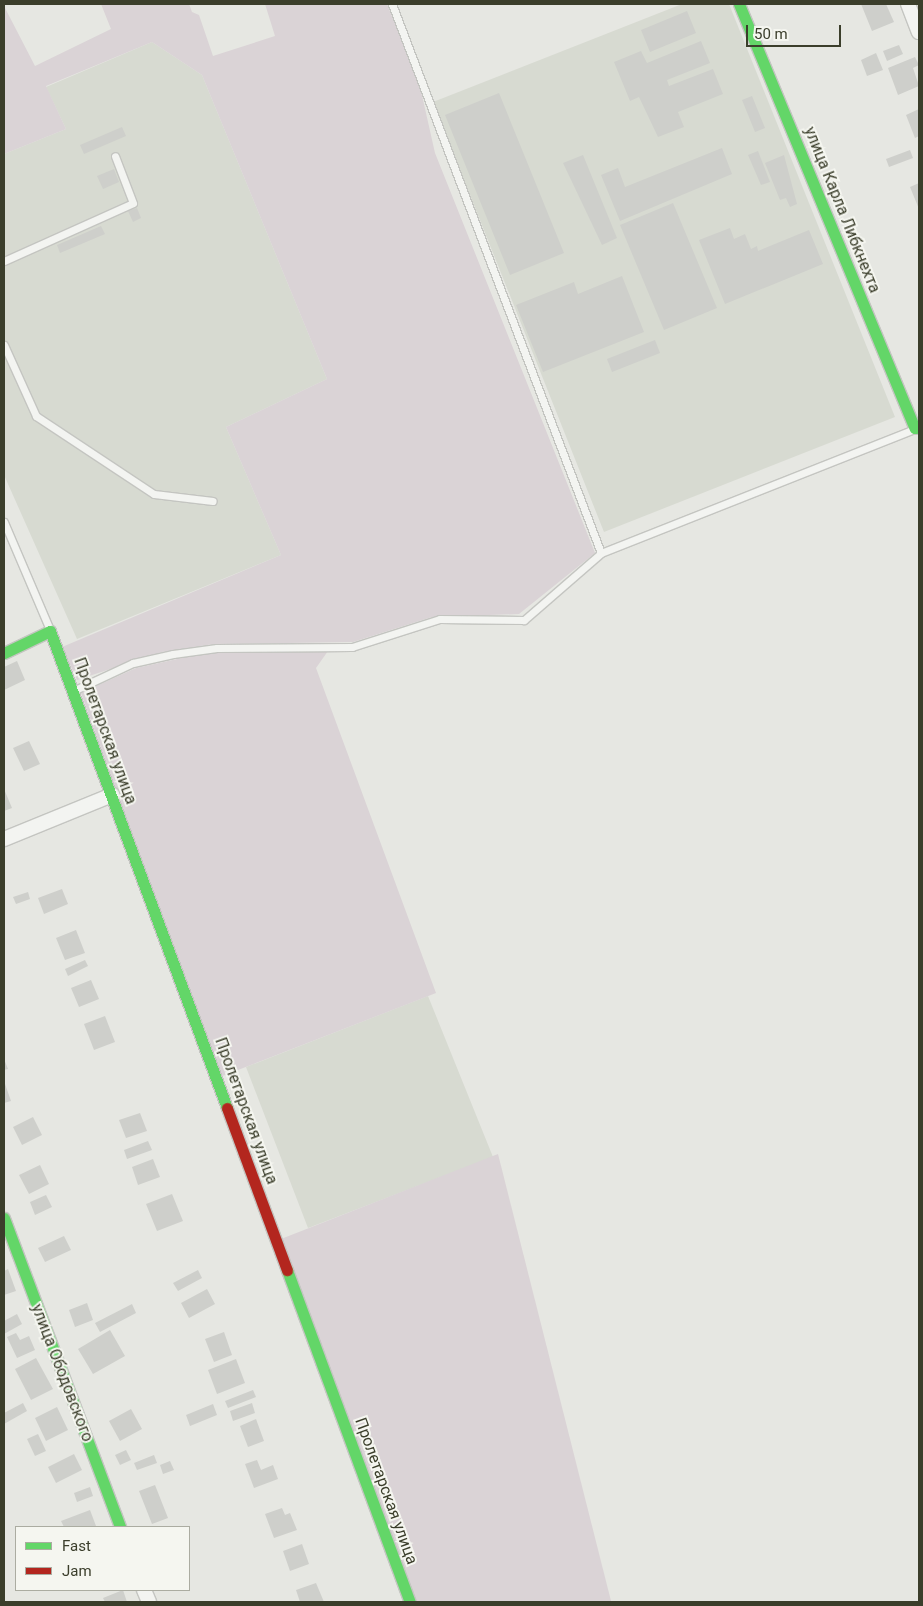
<!DOCTYPE html>
<meta charset="utf-8">
<style>
body{margin:0}
#map{position:relative;width:923px;height:1606px;overflow:hidden;background:#e6e7e2;font-family:Roboto,sans-serif}
div>[style]{position:absolute}
[style*='--x']{left:calc(var(--x)*1px);top:calc(var(--y)*1px);width:calc(var(--w)*1px);rotate:calc(var(--a)*1deg)}
.built>*{inset:0;background:#d7dad1}
.green>*{inset:0;background:#dad3d6}
.building>*{inset:0;background:#cecfcb}
.roads{filter:drop-shadow(1px 0 #c4c5c1) drop-shadow(-1px 0 #c4c5c1) drop-shadow(0 1px #c4c5c1) drop-shadow(0 -1px #c4c5c1)}
.lane>*{height:7px;margin:-3.5px;padding:0 3.5px;transform-origin:3.5px;border-radius:3.5px;background:#f3f4f1}
.street>*{height:14px;margin:-7px;padding:0 7px;transform-origin:7px;border-radius:7px;background:#f3f4f1}
.fast>*{height:11px;margin:-5.5px;padding:0 5.5px;transform-origin:5.5px;border-radius:5.5px;background:#63d668}
.jam>*{height:11px;margin:-5.5px;padding:0 5.5px;transform-origin:5.5px;border-radius:5.5px;background:#b3261e}
span{translate:-50% -50%;white-space:nowrap;text-align:center;line-height:1.15;-webkit-text-stroke:4px #f5f6f0;paint-order:stroke}
.street-label{font-size:16px;color:#3b3e2b}
.frame{position:absolute;inset:0;border:5px solid #3b3e2b;pointer-events:none}
.legend{position:absolute;left:15px;top:1526px;width:175px;height:65px;box-sizing:border-box;background:#f5f6f0;border:1px solid #abaca1;margin:0;padding:6px 9px;list-style:none;font-size:15px;color:#3b3e2b}
.legend li{display:flex;align-items:center;gap:10px;height:25px}
.legend b{width:25px;border:1px solid #abaca1}
.scale{position:absolute;left:746px;top:25px;width:95px;height:22px;box-sizing:border-box;border:2px solid #3b3e2b;border-top:0;padding-left:6px;font-size:15px;line-height:18px;white-space:nowrap;color:#3b3e2b;-webkit-text-stroke:4px #f5f6f0;paint-order:stroke}
</style>
<div id="map">
<div class="built">
<div style="clip-path:polygon(682px 4px,729px 4px,895px 417px,604px 532px,433px 102px)"></div>
<div style="clip-path:polygon(152px 42px,202px 75px,327px 379px,226px 427px,281px 555px,77px 639px,4px 475px,4px 154px,66px 129px,46px 87px)"></div>
<div style="clip-path:polygon(428px 996px,493px 1157px,308px 1228px,246px 1067px)"></div>
</div>
<div class="green">
<div style="clip-path:polygon(101px 4px,189px 4px,192px 12px,199px 15px,213px 56px,275px 36px,265px 4px,387px 4px,419px 82px,435px 153px,595px 553px,519px 614px,432px 617px,353px 642px,214px 644px,162px 652px,77px 680px,62px 647px,281px 555px,226px 427px,327px 379px,202px 75px,152px 42px,46px 86px,66px 129px,4px 154px,4px 6px,35px 66px,111px 29px)"></div>
<div style="clip-path:polygon(214px 651px,328px 651px,316px 668px,436px 993px,220px 1077px,81px 693px,136px 668px)"></div>
<div style="clip-path:polygon(498px 1154px,611px 1601px,608px 1602px,416px 1602px,281px 1239px)"></div>
</div>
<div class="building">
<div style="clip-path:polygon(861px 4px,886px 4px,894px 22px,872px 31px)"></div>
<div style="clip-path:polygon(687px 11px,696px 33px,650px 52px,641px 30px)"></div>
<div style="clip-path:polygon(701px 41px,710px 63px,667px 80px,669px 86px,713px 69px,723px 94px,678px 112px,684px 127px,658px 137px,639px 97px,630px 101px,614px 62px,641px 51px,647px 63px)"></div>
<div style="clip-path:polygon(899px 45px,903px 54px,887px 61px,883px 51px)"></div>
<div style="clip-path:polygon(876px 53px,883px 70px,867px 76px,861px 60px)"></div>
<div style="clip-path:polygon(915px 57px,919px 65px,913px 68px,919px 86px,898px 95px,888px 68px)"></div>
<div style="clip-path:polygon(499px 93px,564px 253px,510px 275px,445px 115px)"></div>
<div style="clip-path:polygon(752px 96px,765px 128px,755px 132px,742px 100px)"></div>
<div style="clip-path:polygon(919px 109px,919px 136px,915px 138px,906px 115px)"></div>
<div style="clip-path:polygon(122px 127px,126px 136px,84px 154px,80px 145px)"></div>
<div style="clip-path:polygon(722px 148px,732px 174px,620px 221px,601px 175px,618px 168px,625px 187px)"></div>
<div style="clip-path:polygon(910px 150px,913px 158px,889px 167px,886px 159px)"></div>
<div style="clip-path:polygon(758px 151px,770px 182px,761px 185px,748px 155px)"></div>
<div style="clip-path:polygon(583px 155px,617px 238px,602px 245px,563px 163px)"></div>
<div style="clip-path:polygon(784px 155px,797px 204px,790px 207px,786px 198px,780px 200px,765px 163px)"></div>
<div style="clip-path:polygon(114px 169px,119px 182px,103px 189px,97px 176px)"></div>
<div style="clip-path:polygon(919px 183px,919px 209px,910px 187px)"></div>
<div style="clip-path:polygon(673px 203px,717px 308px,664px 330px,620px 225px)"></div>
<div style="clip-path:polygon(137px 208px,141px 218px,133px 222px,128px 211px)"></div>
<div style="clip-path:polygon(101px 226px,105px 234px,60px 253px,57px 245px)"></div>
<div style="clip-path:polygon(730px 228px,734px 239px,745px 234px,751px 249px,757px 246px,758px 251px,809px 230px,823px 264px,725px 304px,699px 240px)"></div>
<div style="clip-path:polygon(622px 276px,644px 332px,543px 372px,516px 305px,574px 282px,578px 294px)"></div>
<div style="clip-path:polygon(655px 340px,660px 353px,612px 372px,607px 359px)"></div>
<div style="clip-path:polygon(17px 661px,25px 680px,4px 690px,4px 667px)"></div>
<div style="clip-path:polygon(29px 741px,40px 764px,24px 771px,13px 748px)"></div>
<div style="clip-path:polygon(4px 789px,12px 808px,4px 811px)"></div>
<div style="clip-path:polygon(62px 889px,68px 904px,44px 914px,38px 898px)"></div>
<div style="clip-path:polygon(28px 892px,30px 899px,16px 904px,13px 897px)"></div>
<div style="clip-path:polygon(76px 930px,85px 953px,65px 960px,56px 938px)"></div>
<div style="clip-path:polygon(85px 960px,88px 966px,68px 976px,65px 969px)"></div>
<div style="clip-path:polygon(91px 980px,99px 999px,79px 1007px,71px 988px)"></div>
<div style="clip-path:polygon(105px 1016px,115px 1042px,94px 1050px,84px 1024px)"></div>
<div style="clip-path:polygon(4px 1059px,8px 1069px,4px 1070px)"></div>
<div style="clip-path:polygon(4px 1081px,11px 1101px,4px 1103px)"></div>
<div style="clip-path:polygon(140px 1113px,147px 1131px,126px 1138px,119px 1120px)"></div>
<div style="clip-path:polygon(33px 1117px,42px 1135px,22px 1145px,13px 1127px)"></div>
<div style="clip-path:polygon(148px 1141px,152px 1150px,127px 1159px,124px 1150px)"></div>
<div style="clip-path:polygon(153px 1159px,160px 1177px,138px 1185px,132px 1167px)"></div>
<div style="clip-path:polygon(40px 1165px,49px 1184px,29px 1194px,19px 1175px)"></div>
<div style="clip-path:polygon(172px 1194px,183px 1221px,157px 1231px,146px 1204px)"></div>
<div style="clip-path:polygon(46px 1195px,52px 1207px,35px 1215px,30px 1202px)"></div>
<div style="clip-path:polygon(64px 1236px,71px 1250px,45px 1262px,38px 1248px)"></div>
<div style="clip-path:polygon(8px 1269px,16px 1291px,4px 1295px,4px 1271px)"></div>
<div style="clip-path:polygon(198px 1270px,202px 1278px,178px 1291px,173px 1283px)"></div>
<div style="clip-path:polygon(207px 1289px,215px 1304px,189px 1318px,181px 1303px)"></div>
<div style="clip-path:polygon(87px 1303px,93px 1320px,75px 1327px,69px 1310px)"></div>
<div style="clip-path:polygon(132px 1304px,136px 1313px,100px 1332px,95px 1323px)"></div>
<div style="clip-path:polygon(17px 1314px,22px 1324px,4px 1334px,4px 1321px)"></div>
<div style="clip-path:polygon(110px 1330px,125px 1356px,93px 1374px,78px 1349px)"></div>
<div style="clip-path:polygon(224px 1332px,232px 1355px,214px 1362px,205px 1339px)"></div>
<div style="clip-path:polygon(16px 1333px,20px 1340px,29px 1336px,35px 1350px,17px 1358px,7px 1337px)"></div>
<div style="clip-path:polygon(36px 1358px,53px 1389px,31px 1400px,15px 1369px)"></div>
<div style="clip-path:polygon(236px 1359px,245px 1383px,217px 1394px,208px 1370px)"></div>
<div style="clip-path:polygon(253px 1390px,256px 1397px,228px 1408px,225px 1401px)"></div>
<div style="clip-path:polygon(23px 1403px,27px 1411px,4px 1424px,4px 1413px)"></div>
<div style="clip-path:polygon(252px 1403px,255px 1413px,233px 1421px,230px 1411px)"></div>
<div style="clip-path:polygon(213px 1404px,217px 1415px,190px 1426px,186px 1415px)"></div>
<div style="clip-path:polygon(57px 1407px,68px 1430px,46px 1441px,35px 1418px)"></div>
<div style="clip-path:polygon(131px 1409px,142px 1429px,120px 1441px,109px 1421px)"></div>
<div style="clip-path:polygon(256px 1419px,264px 1441px,248px 1447px,240px 1426px)"></div>
<div style="clip-path:polygon(38px 1434px,46px 1451px,35px 1456px,27px 1439px)"></div>
<div style="clip-path:polygon(126px 1450px,131px 1460px,120px 1465px,115px 1455px)"></div>
<div style="clip-path:polygon(74px 1454px,82px 1470px,56px 1483px,48px 1467px)"></div>
<div style="clip-path:polygon(154px 1455px,157px 1463px,137px 1470px,134px 1463px)"></div>
<div style="clip-path:polygon(257px 1460px,261px 1470px,273px 1465px,278px 1479px,254px 1488px,245px 1464px)"></div>
<div style="clip-path:polygon(170px 1461px,174px 1470px,163px 1474px,160px 1465px)"></div>
<div style="clip-path:polygon(155px 1485px,168px 1518px,152px 1524px,139px 1491px)"></div>
<div style="clip-path:polygon(90px 1487px,93px 1496px,77px 1502px,74px 1493px)"></div>
<div style="clip-path:polygon(282px 1508px,285px 1515px,290px 1513px,297px 1530px,274px 1538px,265px 1514px)"></div>
<div style="clip-path:polygon(90px 1510px,96px 1526px,64px 1527px,61px 1521px)"></div>
<div style="clip-path:polygon(302px 1544px,309px 1564px,290px 1571px,283px 1551px)"></div>
<div style="clip-path:polygon(316px 1583px,324px 1602px,300px 1602px,296px 1590px)"></div>
<div style="clip-path:polygon(123px 1590px,127px 1602px,105px 1602px,103px 1598px)"></div>
</div>
<div class="roads">
<div class="lane">
<div style="--x:392;--y:4;--w:587;--a:69.16"></div>
<div style="--x:4;--y:261;--w:141;--a:-24.2"></div>
<div style="--x:133;--y:203;--w:50;--a:-111"></div>
<div style="--x:4;--y:345;--w:78;--a:65.7"></div>
<div style="--x:36;--y:416;--w:141;--a:33.5"></div>
<div style="--x:154;--y:494;--w:59;--a:6.8"></div>
<div style="--x:4;--y:522;--w:117;--a:66.9"></div>
<div style="--x:75;--y:690;--w:64;--a:-25"></div>
<div style="--x:133;--y:663;--w:41;--a:-12.7"></div>
<div style="--x:173;--y:654;--w:44;--a:-7.8"></div>
<div style="--x:217;--y:648;--w:135;--a:-0.4"></div>
<div style="--x:352;--y:647;--w:92;--a:-17.7"></div>
<div style="--x:440;--y:619;--w:84;--a:0.7"></div>
<div style="--x:524;--y:620;--w:102;--a:-41"></div>
<div style="--x:601;--y:553;--w:337;--a:-21.6"></div>
</div>
<div class="street">
<div style="--x:908;--y:4;--w:30;--a:69"></div>
<div style="--x:4;--y:839;--w:117;--a:-22.2"></div>
<div style="--x:144;--y:1590;--w:13;--a:67"></div>
</div>
<div class="fast">
<div style="--x:739;--y:4;--w:459;--a:67.5"></div>
<div style="--x:915;--y:428;--w:4;--a:-27"></div>
<div style="--x:4;--y:653;--w:51;--a:-25.6"></div>
<div style="--x:50;--y:631;--w:509;--a:69.64"></div>
<div style="--x:4;--y:1218;--w:330;--a:69.4"></div>
<div style="--x:287;--y:1270;--w:354;--a:69.7"></div>
</div>
<div class="jam">
<div style="--x:227;--y:1108;--w:173;--a:69.7"></div>
</div>
</div>
<div class="street-label">
<span style="left:842px;top:210px;rotate:68deg">улица Карла Либкнехта</span>
<span style="left:105px;top:731px;rotate:70deg">Пролетарская улица</span>
<span style="left:246px;top:1111px;rotate:70deg">Пролетарская улица</span>
<span style="left:62px;top:1373px;rotate:69deg">улица Ободовского</span>
<span style="left:386px;top:1491px;rotate:70deg">Пролетарская улица</span>
</div>
<div class="frame"></div>
<ul class="legend">
<li><b style="height:6px;background:#63d668"></b>Fast</li>
<li><b style="height:6px;background:#b3261e"></b>Jam</li>
</ul>
<div class="scale">50 m</div>
</div>
